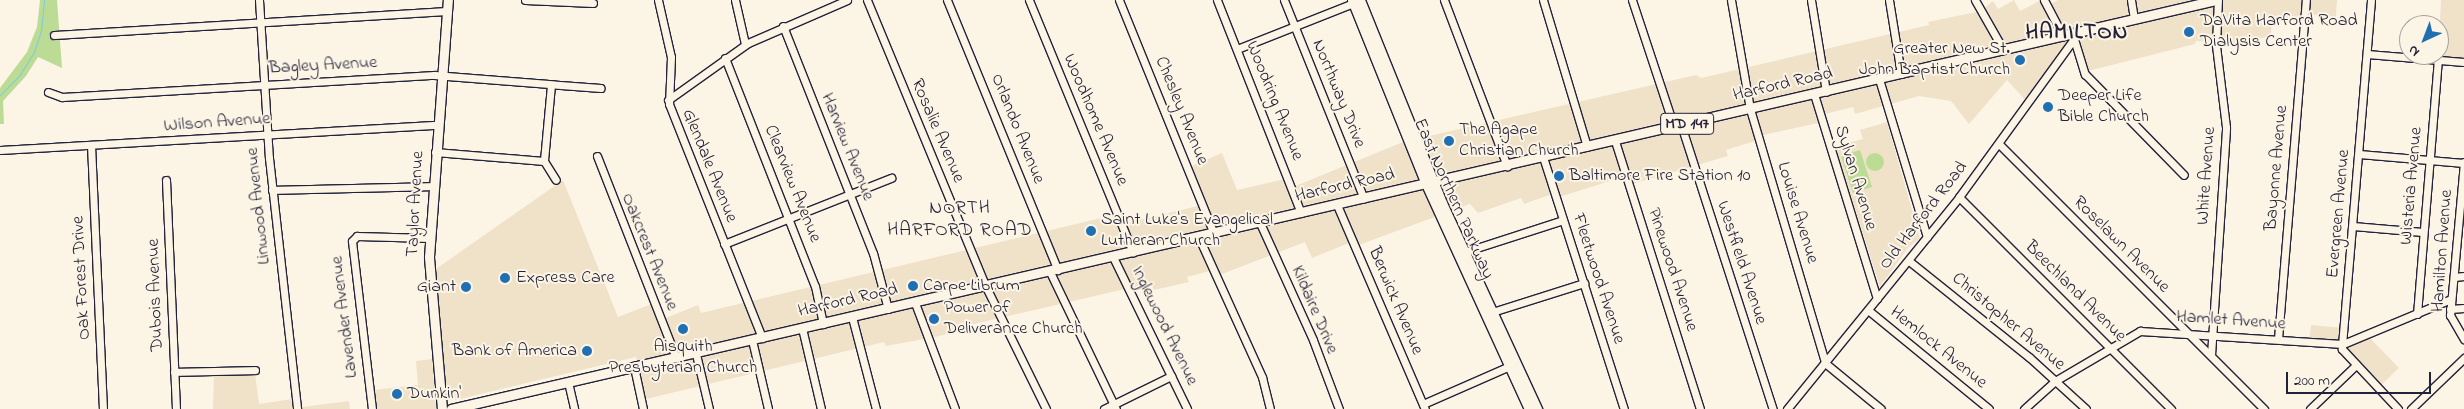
<!DOCTYPE html>
<style>
body{margin:0}
#map{position:relative;width:2464px;height:409px;overflow:hidden;background:#fcf5e5;font-family:"Indie Flower",sans-serif}
div>[style]{position:absolute}
[style*='--x']{left:calc(var(--x)*1px);top:calc(var(--y)*1px);width:calc(var(--w)*1px);rotate:calc(var(--a)*1deg)}
.built>*{inset:0;background:#f0e2c9}
.green>*{inset:0;background:#bcdc95}
.round{border-radius:50%}
.stream>*{height:1px;margin:-0.5px;padding:0 0.5px;transform-origin:0.5px;border-radius:0.5px;background:#7dcadc}
.roads{filter:drop-shadow(1px 0 #22223b) drop-shadow(-1px 0 #22223b) drop-shadow(0 1px #22223b) drop-shadow(0 -1px #22223b)}
.minor>*{height:7px;margin:-3.5px;padding:0 3.5px;transform-origin:3.5px;border-radius:3.5px;background:#fcf5e5}
.major>*{height:9px;margin:-4.5px;padding:0 4.5px;transform-origin:4.5px;border-radius:4.5px;background:#fcf5e5}
.dots>*{width:14px;height:14px;translate:-50% -50%;box-sizing:border-box;border:2px solid #fcf5e5;border-radius:50%}
span{translate:-50% -50%;white-space:nowrap;text-align:center;line-height:1.15;-webkit-text-stroke:4px #fcf5e5;paint-order:stroke}
.shield-label span{padding:1px 4px;background:#fcf5e5;border:1px solid;border-radius:4px;-webkit-text-stroke-width:0}
.shield-label{font-size:16px;color:#22223b;font-weight:700}
.poi-label{font-size:18px;color:#22223b}
.left{translate:0 -50%;text-align:left}
.right{translate:-100% -50%;text-align:right}
.street-label{font-size:18px;color:#22223b}
.neighbourhood-label{font-size:19px;color:#22223b;letter-spacing:1px}
.district-label{font-size:22px;color:#22223b;font-weight:700;letter-spacing:1px}
.north{position:absolute;left:2399px;top:15px;width:50px;height:50px;box-sizing:border-box;background:#fcf5e5;border:1px solid #a5a1a1;border-radius:50%;rotate:223deg;font-size:14px;font-weight:700;line-height:20px;text-align:center;color:#22223b}
.north::after{content:'';display:block;margin:auto;width:18px;height:22px;background:#1f6fb2;clip-path:polygon(50% 0,100% 100%,50% 72%,0 100%)}
.scale{position:absolute;left:2286px;top:372px;width:145px;height:22px;box-sizing:border-box;border:2px solid #22223b;border-top:0;padding-left:6px;font-size:15px;line-height:18px;white-space:nowrap;color:#22223b;-webkit-text-stroke:4px #fcf5e5;paint-order:stroke}
</style>
<div id="map">
<div class="built">
<div style="clip-path:polygon(2014px 0,2020px 11px,2041px 0,2047px 6px,2058px 0,2337px 0,2336px 17px,2306px 14px,2305px 22px,2272px 19px,2271px 36px,2217px 48px,2216px 42px,2196px 41px,2195px 44px,2084px 72px,2075px 39px,2029px 104px,2007px 80px,1969px 124px,1951px 101px,1919px 96px,1855px 114px,1853px 107px,1821px 115px,1823px 122px,1754px 137px,1755px 141px,1726px 150px,1728px 156px,1629px 185px,1626px 176px,1556px 198px,1555px 193px,1524px 204px,1521px 198px,1478px 213px,1470px 204px,1356px 246px,1354px 241px,1312px 258px,1305px 242px,1217px 276px,1213px 270px,1187px 277px,1189px 282px,1154px 290px,1151px 283px,970px 325px,971px 328px,935px 337px,886px 346px,884px 342px,646px 399px,636px 357px,456px 400px,447px 397px,433px 271px,563px 180px,618px 317px,654px 303px,661px 320px,698px 305px,701px 313px,1118px 214px,1122px 224px,1202px 205px,1192px 166px,1222px 153px,1237px 190px,1289px 178px,1293px 187px,1403px 142px,1696px 75px,1701px 78px,1929px 25px,1928px 22px,1981px 11px,1993px 1px,1998px 9px)"></div>
<div style="clip-path:polygon(2441px 0,2464px 0,2464px 62px,2438px 59px)"></div>
<div style="clip-path:polygon(1887px 122px,1920px 238px,1907px 249px,1880px 287px,1835px 146px,1863px 139px,1860px 130px)"></div>
<div style="clip-path:polygon(2311px 325px,2344px 328px,2343px 342px,2366px 334px,2399px 368px,2378px 388px,2335px 344px,2309px 342px)"></div>
<div style="clip-path:polygon(432px 359px,436px 409px,377px 409px,373px 390px,418px 385px,416px 361px)"></div>
<div style="clip-path:polygon(255px 373px,259px 404px,292px 399px,294px 408px,349px 401px,350px 409px,213px 409px,214px 375px)"></div>
</div>
<div class="green">
<div style="clip-path:polygon(40px 0,57px 0,62px 68px,38px 57px,26px 76px,3px 101px,4px 124px,0 124px,0 88px,27px 52px,37px 27px)"></div>
<div style="clip-path:polygon(1860px 150px,1872px 187px,1853px 193px,1841px 156px)"></div>
<div class="round" style="left:1866px;top:153px;width:18px;height:18px"></div>
</div>
<div class="stream">
<div style="--x:0;--y:95;--w:27;--a:-45"></div>
<div style="--x:19;--y:76;--w:28;--a:-58"></div>
<div style="--x:34;--y:52;--w:23;--a:-72"></div>
<div style="--x:41;--y:30;--w:30;--a:-84"></div>
</div>
<div class="roads">
<div class="minor">
<div style="--x:259;--y:0;--w:158;--a:86.4"></div>
<div style="--x:269;--y:158;--w:253;--a:83.6"></div>
<div style="--x:525;--y:0;--w:68;--a:2.5"></div>
<div style="--x:658;--y:0;--w:58;--a:77.2"></div>
<div style="--x:671;--y:57;--w:47;--a:92.4"></div>
<div style="--x:669;--y:104;--w:252;--a:68.3"></div>
<div style="--x:735;--y:0;--w:45;--a:77.2"></div>
<div style="--x:867;--y:0;--w:311;--a:67.5"></div>
<div style="--x:986;--y:287;--w:136;--a:63.8"></div>
<div style="--x:947;--y:0;--w:292;--a:67.7"></div>
<div style="--x:1029;--y:0;--w:273;--a:67.6"></div>
<div style="--x:1119;--y:0;--w:253;--a:67.9"></div>
<div style="--x:1217;--y:0;--w:229;--a:68.5"></div>
<div style="--x:1284;--y:0;--w:214;--a:68.1"></div>
<div style="--x:1444;--y:0;--w:178;--a:69.2"></div>
<div style="--x:1543;--y:0;--w:153;--a:73.3"></div>
<div style="--x:1632;--y:0;--w:134;--a:71.7"></div>
<div style="--x:1731;--y:0;--w:111;--a:80.1"></div>
<div style="--x:1750;--y:109;--w:265;--a:73.5"></div>
<div style="--x:1825;--y:363;--w:72;--a:39.4"></div>
<div style="--x:1811;--y:0;--w:93;--a:80.7"></div>
<div style="--x:1889;--y:0;--w:75;--a:80.8"></div>
<div style="--x:1975;--y:0;--w:56;--a:60.3"></div>
<div style="--x:2044;--y:0;--w:41;--a:62.2"></div>
<div style="--x:2131;--y:0;--w:19;--a:81"></div>
<div style="--x:2371;--y:0;--w:350;--a:94.8"></div>
<div style="--x:2342;--y:349;--w:82;--a:47"></div>
<div style="--x:783;--y:26;--w:244;--a:68.4"></div>
<div style="--x:873;--y:253;--w:58;--a:75"></div>
<div style="--x:54;--y:35;--w:394;--a:-3.5"></div>
<div style="--x:2074;--y:39;--w:37;--a:73"></div>
<div style="--x:2085;--y:74;--w:141;--a:45.6"></div>
<div style="--x:1237;--y:49;--w:130;--a:-21.6"></div>
<div style="--x:2367;--y:54;--w:97;--a:4.7"></div>
<div style="--x:725;--y:58;--w:245;--a:68.5"></div>
<div style="--x:815;--y:286;--w:39;--a:78"></div>
<div style="--x:1879;--y:79;--w:165;--a:73.1"></div>
<div style="--x:551;--y:85;--w:76;--a:95.3"></div>
<div style="--x:544;--y:161;--w:22;--a:58"></div>
<div style="--x:48;--y:92;--w:15;--a:20"></div>
<div style="--x:62;--y:97;--w:373;--a:-3.4"></div>
<div style="--x:434;--y:75;--w:167;--a:4.5"></div>
<div style="--x:1814;--y:94;--w:214;--a:72.9"></div>
<div style="--x:668;--y:100;--w:98;--a:-35.5"></div>
<div style="--x:748;--y:43;--w:108;--a:-23.5"></div>
<div style="--x:1681;--y:125;--w:299;--a:72.1"></div>
<div style="--x:1615;--y:141;--w:281;--a:72.4"></div>
<div style="--x:1999;--y:144;--w:375;--a:45"></div>
<div style="--x:91;--y:145;--w:264;--a:87.4"></div>
<div style="--x:0;--y:150;--w:438;--a:-3.3"></div>
<div style="--x:435;--y:152;--w:109;--a:4.7"></div>
<div style="--x:2359;--y:154;--w:105;--a:4.9"></div>
<div style="--x:597;--y:156;--w:217;--a:68.6"></div>
<div style="--x:1543;--y:157;--w:265;--a:72.2"></div>
<div style="--x:2464;--y:162;--w:154;--a:95.2"></div>
<div style="--x:2450;--y:315;--w:28;--a:60"></div>
<div style="--x:166;--y:180;--w:229;--a:87.5"></div>
<div style="--x:272;--y:190;--w:161;--a:-1.4"></div>
<div style="--x:1959;--y:197;--w:300;--a:45"></div>
<div style="--x:1337;--y:205;--w:222;--a:66.7"></div>
<div style="--x:1260;--y:223;--w:128;--a:65.6"></div>
<div style="--x:1313;--y:340;--w:74;--a:69.4"></div>
<div style="--x:2353;--y:226;--w:70;--a:4.9"></div>
<div style="--x:1199;--y:238;--w:153;--a:65.6"></div>
<div style="--x:1262;--y:377;--w:33;--a:76"></div>
<div style="--x:724;--y:244;--w:180;--a:-21.6"></div>
<div style="--x:1461;--y:253;--w:107;--a:-17.9"></div>
<div style="--x:1113;--y:257;--w:169;--a:64"></div>
<div style="--x:1909;--y:261;--w:154;--a:38.7"></div>
<div style="--x:2029;--y:357;--w:77;--a:42.4"></div>
<div style="--x:1050;--y:272;--w:152;--a:64.3"></div>
<div style="--x:2454;--y:277;--w:10;--a:-6"></div>
<div style="--x:915;--y:303;--w:113;--a:69.3"></div>
<div style="--x:2450;--y:309;--w:14;--a:-4"></div>
<div style="--x:1868;--y:310;--w:156;--a:39.3"></div>
<div style="--x:1489;--y:313;--w:100;--a:-17.5"></div>
<div style="--x:2417;--y:314;--w:255;--a:-85.3"></div>
<div style="--x:852;--y:317;--w:95;--a:75.4"></div>
<div style="--x:802;--y:328;--w:83;--a:76.8"></div>
<div style="--x:2278;--y:339;--w:340;--a:-85.3"></div>
<div style="--x:752;--y:340;--w:71;--a:76.9"></div>
<div style="--x:696;--y:354;--w:57;--a:76.7"></div>
<div style="--x:2211;--y:355;--w:228;--a:-86.2"></div>
<div style="--x:2226;--y:127;--w:83;--a:-97"></div>
<div style="--x:2216;--y:45;--w:45;--a:-87.5"></div>
<div style="--x:634;--y:367;--w:43;--a:77.9"></div>
<div style="--x:174;--y:372;--w:81;--a:-1.4"></div>
<div style="--x:568;--y:382;--w:28;--a:77"></div>
<div style="--x:1423;--y:404;--w:99;--a:-23.7"></div>
<div style="--x:372;--y:409;--w:169;--a:-96.8"></div>
<div style="--x:352;--y:241;--w:7;--a:-45"></div>
<div style="--x:357;--y:236;--w:72;--a:1.6"></div>
<div style="--x:1104;--y:409;--w:75;--a:-26.2"></div>
<div style="--x:1787;--y:409;--w:273;--a:-50.9"></div>
<div style="--x:1959;--y:197;--w:195;--a:-54"></div>
<div style="--x:2074;--y:39;--w:6;--a:-90"></div>
<div style="--x:2024;--y:409;--w:42;--a:-42.1"></div>
<div style="--x:2055;--y:381;--w:99;--a:-30.5"></div>
<div style="--x:2140;--y:331;--w:203;--a:3.7"></div>
<div style="--x:2343;--y:344;--w:117;--a:-22.6"></div>
<div style="--x:2310;--y:409;--w:64;--a:-43.7"></div>
<div style="--x:2411;--y:409;--w:74;--a:-43.9"></div>
</div>
<div class="major">
<div style="--x:1352;--y:0;--w:198;--a:68.1"></div>
<div style="--x:1426;--y:184;--w:247;--a:65.4"></div>
<div style="--x:1360;--y:0;--w:219;--a:68"></div>
<div style="--x:1442;--y:203;--w:227;--a:65.2"></div>
<div style="--x:442;--y:409;--w:153;--a:-94.9"></div>
<div style="--x:429;--y:257;--w:258;--a:-85.8"></div>
<div style="--x:451;--y:409;--w:1812;--a:-13.05"></div>
</div>
</div>
<div class="dots">
<div style="left:2189px;top:32px;background:#1f6fb2"></div>
<div style="left:2020px;top:60px;background:#1f6fb2"></div>
<div style="left:2048px;top:107px;background:#1f6fb2"></div>
<div style="left:1449px;top:141px;background:#1f6fb2"></div>
<div style="left:1559px;top:176px;background:#1f6fb2"></div>
<div style="left:1091px;top:231px;background:#1f6fb2"></div>
<div style="left:505px;top:278px;background:#1f6fb2"></div>
<div style="left:913px;top:286px;background:#1f6fb2"></div>
<div style="left:466px;top:287px;background:#1f6fb2"></div>
<div style="left:934px;top:319px;background:#1f6fb2"></div>
<div style="left:683px;top:329px;background:#1f6fb2"></div>
<div style="left:587px;top:351px;background:#1f6fb2"></div>
<div style="left:397px;top:394px;background:#1f6fb2"></div>
</div>
<div class="shield-label">
<span style="left:1687px;top:124px">MD 147</span>
</div>
<div class="poi-label">
<span class="left" style="left:2200px;top:32px">DaVita Harford Road<br>Dialysis Center</span>
<span class="right" style="left:2010px;top:60px">Greater New St.<br>John Baptist Church</span>
<span class="left" style="left:2058px;top:107px">Deeper Life<br>Bible Church</span>
<span class="left" style="left:1459px;top:141px">The Agape<br>Christian Church</span>
<span class="left" style="left:1569px;top:176px">Baltimore Fire Station 10</span>
<span class="left" style="left:1101px;top:231px">Saint Luke's Evangelical<br>Lutheran Church</span>
<span class="left" style="left:516px;top:278px">Express Care</span>
<span class="left" style="left:923px;top:286px">Carpe Librum</span>
<span class="right" style="left:456px;top:287px">Giant</span>
<span class="left" style="left:944px;top:319px">Power of<br>Deliverance Church</span>
<span style="left:683px;top:358px">Aisquith<br>Presbyterian Church</span>
<span class="right" style="left:577px;top:351px">Bank of America</span>
<span class="left" style="left:407px;top:394px">Dunkin'</span>
</div>
<div class="street-label">
<span style="left:323px;top:66px;rotate:-3deg">Bagley Avenue</span>
<span style="left:1783px;top:85px;rotate:-13deg">Harford Road</span>
<span style="left:1338px;top:94px;rotate:68deg">Northway Drive</span>
<span style="left:1274px;top:101px;rotate:68deg">Woodring Avenue</span>
<span style="left:1181px;top:111px;rotate:68deg">Chesley Avenue</span>
<span style="left:1095px;top:120px;rotate:67deg">Woodhome Avenue</span>
<span style="left:217px;top:123px;rotate:-4deg">Wilson Avenue</span>
<span style="left:1017px;top:129px;rotate:68deg">Orlando Avenue</span>
<span style="left:937px;top:131px;rotate:67deg">Rosalie Avenue</span>
<span style="left:847px;top:147px;rotate:68deg">Harview Avenue</span>
<span style="left:709px;top:166px;rotate:68deg">Glendale Avenue</span>
<span style="left:2277px;top:168px;rotate:-85deg">Bayonne Avenue</span>
<span style="left:2207px;top:176px;rotate:-86deg">White Avenue</span>
<span style="left:1855px;top:178px;rotate:73deg">Sylvan Avenue</span>
<span style="left:792px;top:184px;rotate:68deg">Clearview Avenue</span>
<span style="left:1345px;top:186px;rotate:-13deg">Harford Road</span>
<span style="left:2412px;top:186px;rotate:-85deg">Wisteria Avenue</span>
<span style="left:1453px;top:199px;rotate:66deg">East Northern Parkway</span>
<span style="left:416px;top:204px;rotate:-87deg">Taylor Avenue</span>
<span style="left:259px;top:206px;rotate:-96deg">Linwood Avenue</span>
<span style="left:1797px;top:213px;rotate:73deg">Louise Avenue</span>
<span style="left:2339px;top:214px;rotate:-85deg">Evergreen Avenue</span>
<span style="left:1924px;top:216px;rotate:-52deg">Old Harford Road</span>
<span style="left:2121px;top:245px;rotate:45deg">Roselawn Avenue</span>
<span style="left:2443px;top:251px;rotate:-86deg">Hamilton Avenue</span>
<span style="left:649px;top:252px;rotate:68deg">Oakcrest Avenue</span>
<span style="left:1741px;top:263px;rotate:72deg">Westfield Avenue</span>
<span style="left:1672px;top:270px;rotate:72deg">Pinewood Avenue</span>
<span style="left:82px;top:278px;rotate:-93deg">Oak Forest Drive</span>
<span style="left:1598px;top:279px;rotate:72deg">Fleetwood Avenue</span>
<span style="left:2075px;top:292px;rotate:45deg">Beechland Avenue</span>
<span style="left:156px;top:295px;rotate:-92deg">Dubois Avenue</span>
<span style="left:848px;top:301px;rotate:-13deg">Harford Road</span>
<span style="left:1395px;top:301px;rotate:67deg">Berwick Avenue</span>
<span style="left:1314px;top:310px;rotate:67deg">Kildaire Drive</span>
<span style="left:345px;top:317px;rotate:-97deg">Lavender Avenue</span>
<span style="left:2231px;top:321px;rotate:4deg">Hamlet Avenue</span>
<span style="left:2008px;top:322px;rotate:40deg">Christopher Avenue</span>
<span style="left:1164px;top:326px;rotate:64deg">Inglewood Avenue</span>
<span style="left:1938px;top:348px;rotate:39deg">Hemlock Avenue</span>
</div>
<div class="neighbourhood-label">
<span style="left:960px;top:220px">NORTH<br>HARFORD ROAD</span>
</div>
<div class="district-label">
<span style="left:2077px;top:34px">HAMILTON</span>
</div>
<div class="north">N</div>
<div class="scale">200 m</div>
</div>
